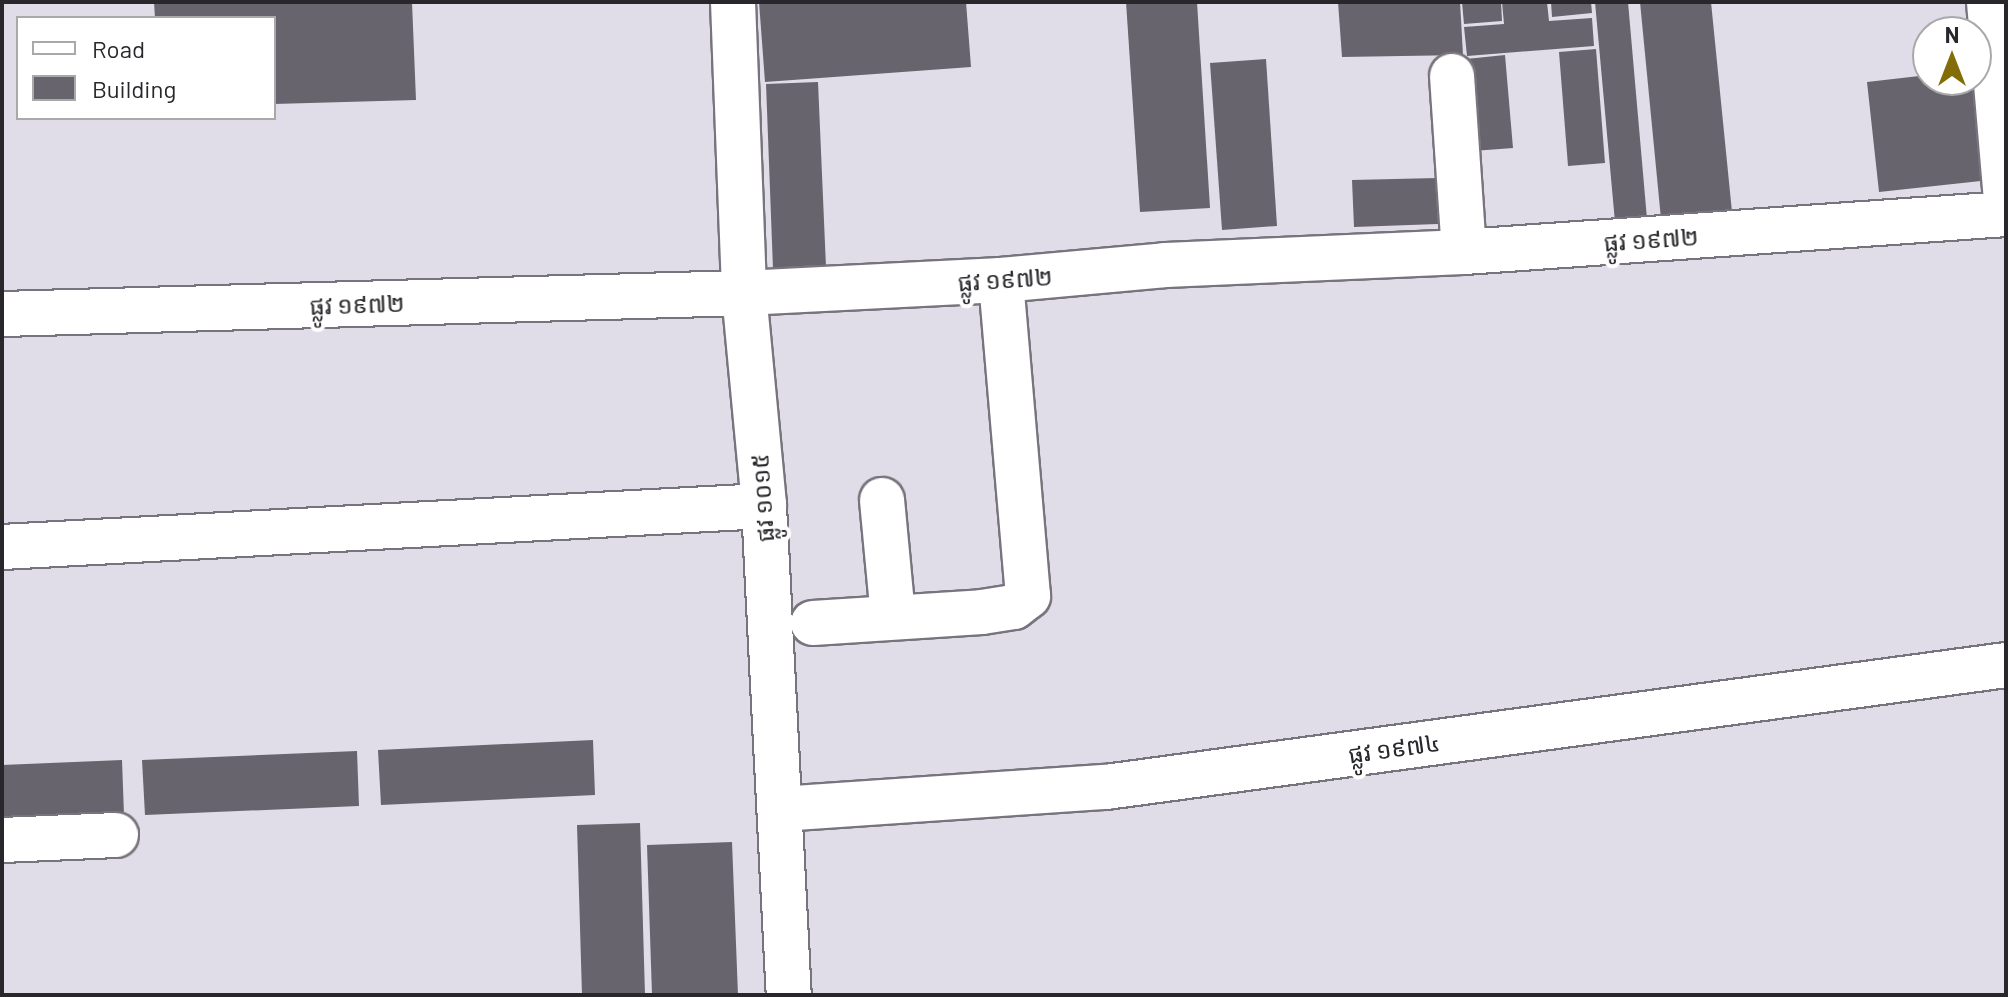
<!DOCTYPE html>
<meta charset="utf-8">
<style>
body{margin:0}
#map{position:relative;width:2008px;height:997px;overflow:hidden;background:#e1dde8;font-family:Barlow,"Noto Sans Khmer",sans-serif}
div>[style]{position:absolute}
[style*='--x']{left:calc(var(--x)*1px);top:calc(var(--y)*1px);width:calc(var(--w)*1px);rotate:calc(var(--a)*1deg)}
.building>*{inset:0;background:#68646d}
.roads{filter:drop-shadow(2px 0 #78747d) drop-shadow(-2px 0 #78747d) drop-shadow(0 2px #78747d) drop-shadow(0 -2px #78747d)}
.minor>*{height:44px;margin:-22px;padding:0 22px;transform-origin:22px;border-radius:22px;background:#fff}
span{translate:-50% -50%;white-space:nowrap;text-align:center;line-height:1.15;-webkit-text-stroke:8px #fff;paint-order:stroke}
.street-label{font-size:24px;color:#29272b}
.frame{position:absolute;inset:0;border:4px solid #29272b;pointer-events:none}
.legend{position:absolute;left:16px;top:16px;width:260px;height:104px;box-sizing:border-box;background:#fff;border:2px solid #a9a9aa;margin:0;padding:10px 14px;list-style:none;font-size:24px;color:#29272b}
.legend li{display:flex;align-items:center;gap:16px;height:40px}
.legend b{width:40px;border:2px solid #a9a9aa}
.north{position:absolute;left:1912px;top:16px;width:80px;height:80px;box-sizing:border-box;background:#fff;border:2px solid #a9a9aa;border-radius:50%;rotate:0deg;font-size:22px;font-weight:700;line-height:32px;text-align:center;color:#29272b}
.north::after{content:'';display:block;margin:auto;width:28px;height:36px;background:#836d09;clip-path:polygon(50% 0,100% 100%,50% 72%,0 100%)}
</style>
<div id="map">
<div class="building">
<div style="clip-path:polygon(154px 2px,412px 2px,416px 100px,274px 104px,274px 18px,155px 18px)"></div>
<div style="clip-path:polygon(759px 2px,966px 2px,971px 67px,765px 82px)"></div>
<div style="clip-path:polygon(1126px 2px,1197px 2px,1210px 208px,1140px 212px)"></div>
<div style="clip-path:polygon(1338px 2px,1460px 2px,1463px 55px,1342px 57px)"></div>
<div style="clip-path:polygon(1462px 2px,1501px 2px,1502px 21px,1464px 24px)"></div>
<div style="clip-path:polygon(1502px 2px,1547px 2px,1549px 21px,1592px 18px,1594px 46px,1467px 56px,1464px 27px,1504px 24px)"></div>
<div style="clip-path:polygon(1551px 2px,1591px 2px,1592px 13px,1552px 17px)"></div>
<div style="clip-path:polygon(1595px 2px,1628px 2px,1647px 219px,1615px 222px)"></div>
<div style="clip-path:polygon(1640px 2px,1711px 2px,1732px 212px,1661px 219px)"></div>
<div style="clip-path:polygon(1596px 49px,1605px 163px,1568px 166px,1559px 52px)"></div>
<div style="clip-path:polygon(1505px 55px,1513px 148px,1473px 151px,1466px 59px)"></div>
<div style="clip-path:polygon(1266px 59px,1277px 226px,1222px 230px,1210px 63px)"></div>
<div style="clip-path:polygon(1928px 75px,1928px 80px,1976px 80px,1990px 180px,1879px 192px,1867px 82px)"></div>
<div style="clip-path:polygon(818px 82px,826px 267px,773px 269px,766px 84px)"></div>
<div style="clip-path:polygon(1437px 178px,1438px 224px,1354px 227px,1352px 180px)"></div>
<div style="clip-path:polygon(593px 740px,595px 795px,381px 805px,378px 750px)"></div>
<div style="clip-path:polygon(357px 751px,359px 806px,145px 815px,142px 760px)"></div>
<div style="clip-path:polygon(122px 760px,124px 815px,2px 820px,2px 765px)"></div>
<div style="clip-path:polygon(640px 823px,645px 995px,582px 995px,577px 825px)"></div>
<div style="clip-path:polygon(732px 842px,738px 995px,652px 995px,647px 845px)"></div>
</div>
<div class="roads">
<div class="minor">
<div style="--x:733;--y:2;--w:291;--a:87.8"></div>
<div style="--x:744;--y:293;--w:214;--a:84.6"></div>
<div style="--x:764;--y:506;--w:490;--a:87.1"></div>
<div style="--x:1989;--y:2;--w:198;--a:85.1"></div>
<div style="--x:1452;--y:76;--w:176;--a:86.1"></div>
<div style="--x:2;--y:314;--w:742;--a:-1.62"></div>
<div style="--x:744;--y:293;--w:257;--a:-2.9"></div>
<div style="--x:1001;--y:280;--w:165;--a:-5.2"></div>
<div style="--x:1165;--y:265;--w:299;--a:-2.5"></div>
<div style="--x:1464;--y:252;--w:543;--a:-4.01"></div>
<div style="--x:882;--y:500;--w:117;--a:84.6"></div>
<div style="--x:2;--y:547;--w:763;--a:-3.08"></div>
<div style="--x:813;--y:623;--w:169;--a:-3.7"></div>
<div style="--x:982;--y:612;--w:32;--a:-9"></div>
<div style="--x:1014;--y:607;--w:18;--a:-38"></div>
<div style="--x:1028;--y:596;--w:317;--a:-94.9"></div>
<div style="--x:780;--y:809;--w:327;--a:-3.9"></div>
<div style="--x:1106;--y:787;--w:908;--a:-7.72"></div>
<div style="--x:2;--y:840;--w:114;--a:-2.5"></div>
</div>
</div>
<div class="street-label">
<span style="left:1651px;top:239px;rotate:-4deg">ផ្លូវ ១៩៧២</span>
<span style="left:1005px;top:279px;rotate:-4deg">ផ្លូវ ១៩៧២</span>
<span style="left:357px;top:304px;rotate:-2deg">ផ្លូវ ១៩៧២</span>
<span style="left:762px;top:498px;rotate:-94deg">ផ្លូវ ១០១៥</span>
<span style="left:1394px;top:748px;rotate:-8deg">ផ្លូវ ១៩៧៤</span>
</div>
<div class="frame"></div>
<ul class="legend">
<li><b style="height:10px;background:#fff"></b>Road</li>
<li><b style="height:22px;background:#68646d"></b>Building</li>
</ul>
<div class="north">N</div>
</div>
